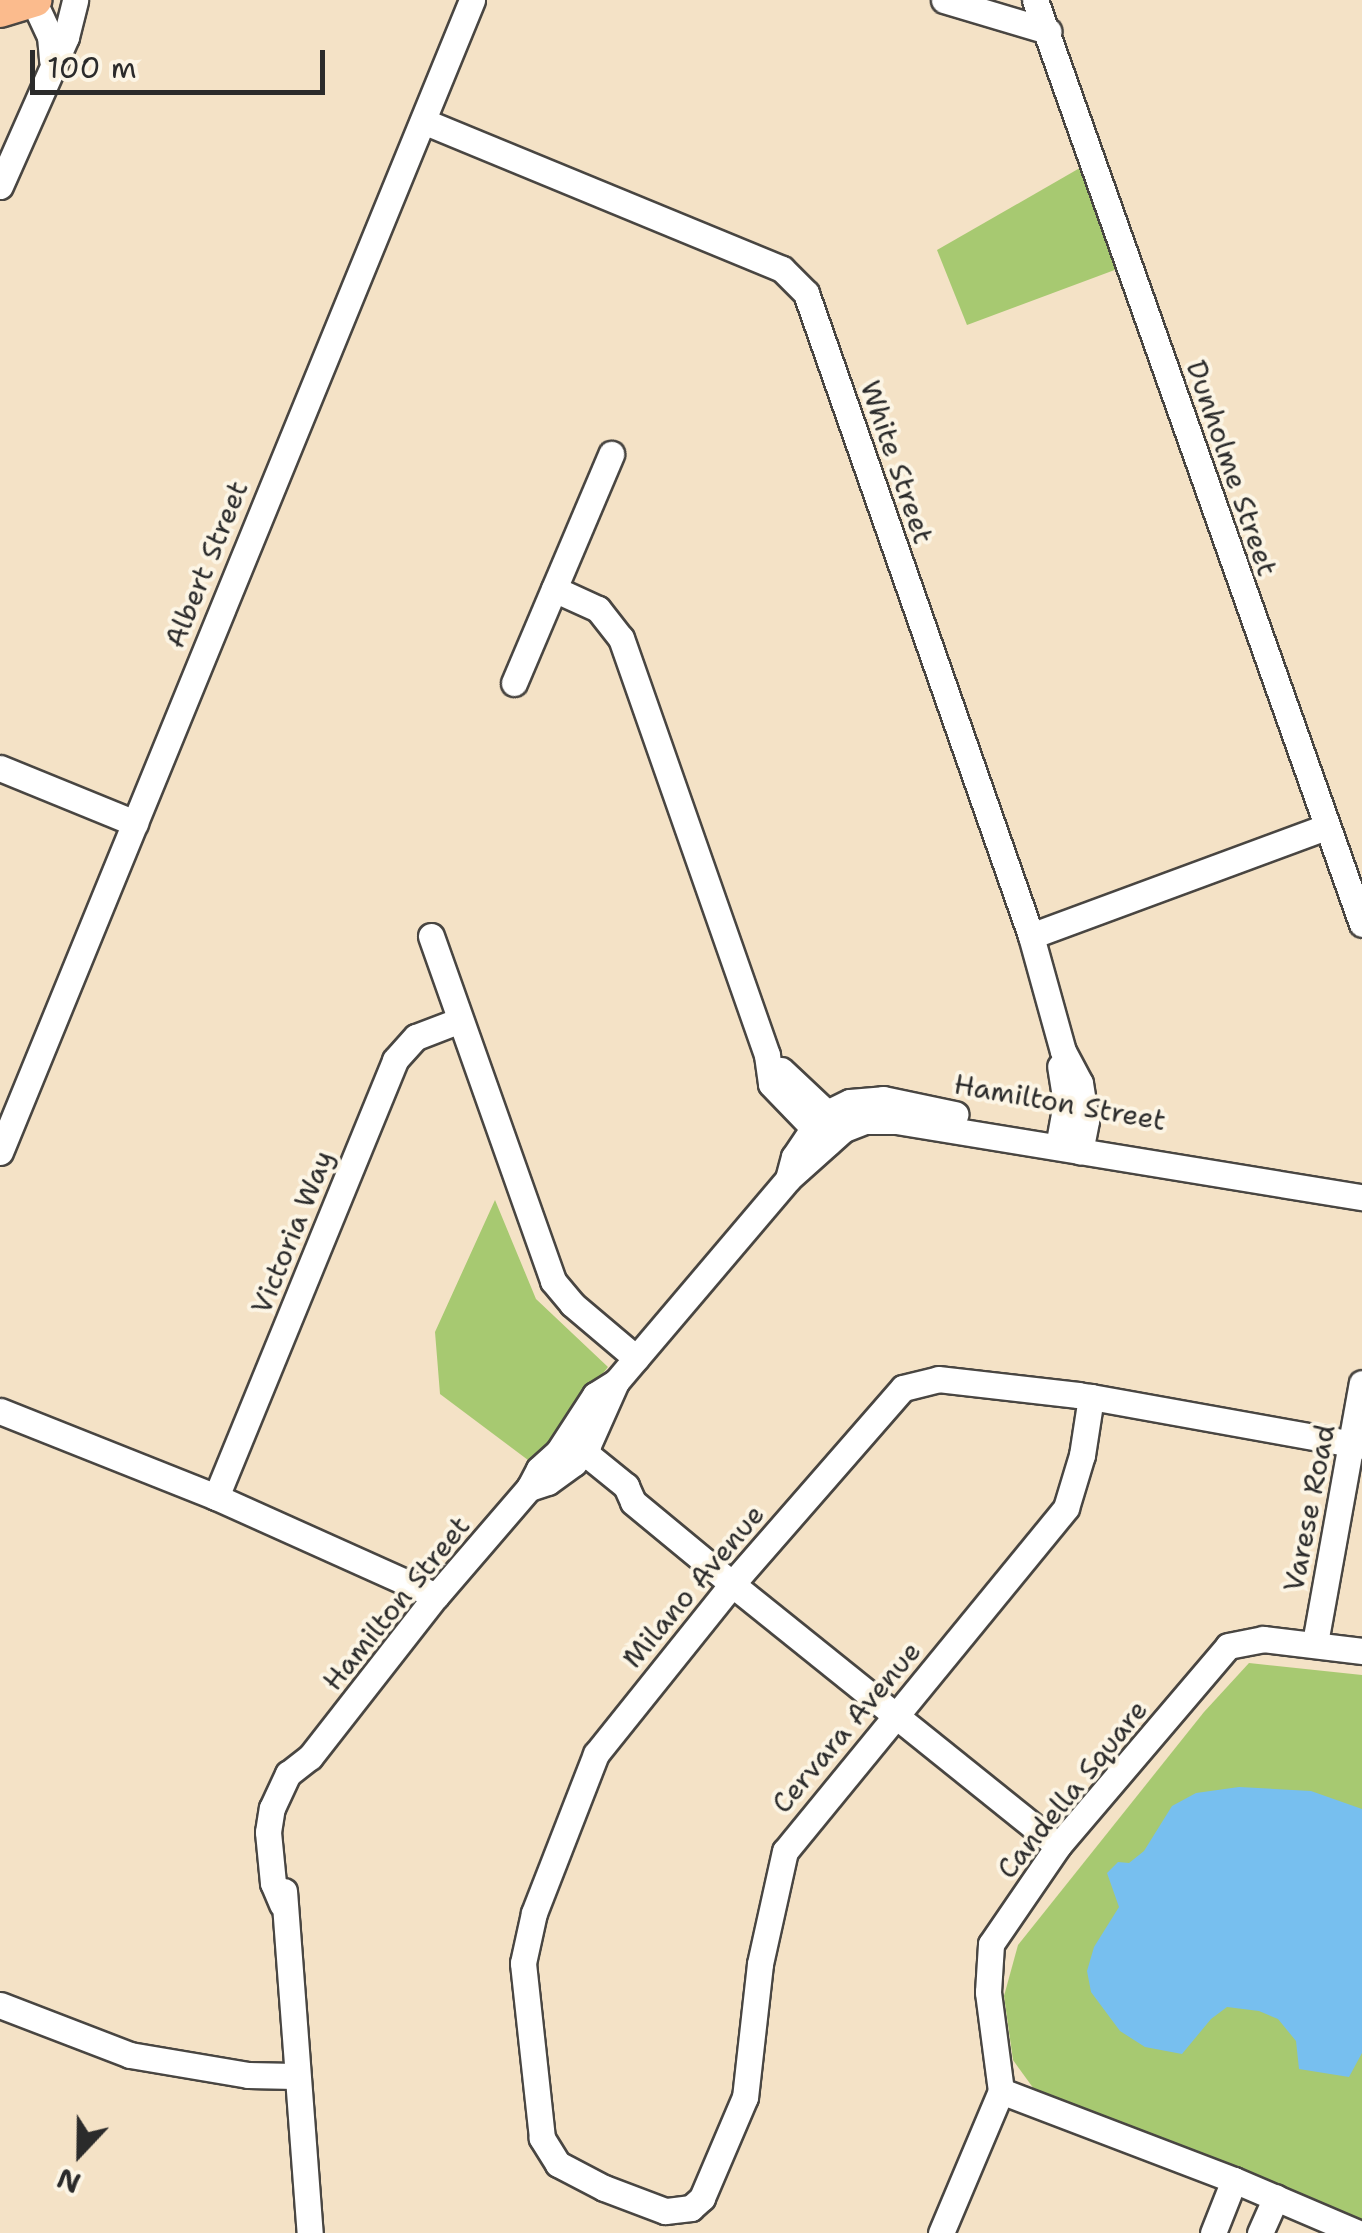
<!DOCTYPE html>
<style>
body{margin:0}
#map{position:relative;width:1362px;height:2233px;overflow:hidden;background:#f4e2c6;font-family:"Shantell Sans",sans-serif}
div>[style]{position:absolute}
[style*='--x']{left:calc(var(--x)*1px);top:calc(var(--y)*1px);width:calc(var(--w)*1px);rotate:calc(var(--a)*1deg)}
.green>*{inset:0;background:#a7c971}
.water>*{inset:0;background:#77bfef}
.roads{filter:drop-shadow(2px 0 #494642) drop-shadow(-2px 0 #494642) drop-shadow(0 2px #494642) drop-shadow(0 -2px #494642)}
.minor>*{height:25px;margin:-12.5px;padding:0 12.5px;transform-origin:12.5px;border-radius:12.5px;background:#fff}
.major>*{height:32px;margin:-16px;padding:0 16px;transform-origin:16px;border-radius:16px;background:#fbbb8d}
span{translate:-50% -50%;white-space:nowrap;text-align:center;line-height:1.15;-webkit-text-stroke:8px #fcf5e5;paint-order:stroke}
.street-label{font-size:28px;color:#2b2b2b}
.north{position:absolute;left:30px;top:2103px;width:100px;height:100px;-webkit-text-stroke:8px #fcf5e5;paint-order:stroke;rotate:202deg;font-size:28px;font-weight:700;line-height:40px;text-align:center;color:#2b2b2b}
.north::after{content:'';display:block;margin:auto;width:35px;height:45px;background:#2b2b2b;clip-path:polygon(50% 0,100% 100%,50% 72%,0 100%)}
.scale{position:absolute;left:30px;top:50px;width:295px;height:45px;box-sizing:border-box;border:5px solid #2b2b2b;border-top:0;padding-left:12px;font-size:30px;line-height:35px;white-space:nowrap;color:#2b2b2b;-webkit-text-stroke:8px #fcf5e5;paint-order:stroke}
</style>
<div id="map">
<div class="green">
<div style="clip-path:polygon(1085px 165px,1120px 268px,967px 325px,937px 250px)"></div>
<div style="clip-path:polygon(495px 1200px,536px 1299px,608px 1367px,532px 1463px,440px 1394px,435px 1332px)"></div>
<div style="clip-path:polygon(1249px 1663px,1362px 1675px,1362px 2220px,1307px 2203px,1039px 2096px,1013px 2060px,1004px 1996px,1018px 1945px,1204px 1712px)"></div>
</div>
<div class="water">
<div style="clip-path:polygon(1239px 1787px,1311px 1791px,1362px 1809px,1362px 2053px,1349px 2077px,1299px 2069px,1296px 2041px,1278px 2019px,1259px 2011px,1227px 2007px,1211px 2019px,1182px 2054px,1145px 2047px,1120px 2031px,1091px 1992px,1087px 1971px,1094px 1947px,1119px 1907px,1107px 1873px,1118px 1862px,1129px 1863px,1144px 1851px,1172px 1806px,1196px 1793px)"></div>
</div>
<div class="roads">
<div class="minor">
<div style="--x:33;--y:0;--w:40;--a:65"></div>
<div style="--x:50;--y:36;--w:24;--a:85"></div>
<div style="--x:944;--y:0;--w:109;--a:16.6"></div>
<div style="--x:1035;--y:0;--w:980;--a:70.51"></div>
<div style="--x:423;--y:121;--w:388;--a:22.4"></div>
<div style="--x:782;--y:269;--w:34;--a:45"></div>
<div style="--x:806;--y:293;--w:681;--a:70.71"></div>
<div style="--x:1031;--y:936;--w:119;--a:74.5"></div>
<div style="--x:1063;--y:1051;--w:36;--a:62"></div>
<div style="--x:1080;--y:1083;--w:38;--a:81"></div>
<div style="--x:1086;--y:1121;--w:31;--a:101"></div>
<div style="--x:0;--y:186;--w:163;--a:-66.1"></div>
<div style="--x:66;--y:37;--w:38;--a:-76"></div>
<div style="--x:554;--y:589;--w:48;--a:24.4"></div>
<div style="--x:598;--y:609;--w:37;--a:52"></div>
<div style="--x:621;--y:638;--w:442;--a:70.7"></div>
<div style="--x:767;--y:1055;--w:29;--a:82"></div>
<div style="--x:771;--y:1084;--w:82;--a:46"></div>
<div style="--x:514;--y:683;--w:249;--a:-67"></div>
<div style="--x:0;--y:768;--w:146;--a:22.2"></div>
<div style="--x:431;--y:936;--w:366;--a:70.5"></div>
<div style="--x:553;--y:1281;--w:30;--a:50"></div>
<div style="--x:572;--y:1304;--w:84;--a:40.2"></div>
<div style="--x:1031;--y:936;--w:314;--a:-20.3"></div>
<div style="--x:781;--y:1070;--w:63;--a:43.1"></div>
<div style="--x:827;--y:1113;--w:17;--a:73"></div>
<div style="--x:1058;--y:1147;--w:45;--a:-79.7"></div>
<div style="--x:1066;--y:1103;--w:37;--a:-99"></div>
<div style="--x:0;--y:1152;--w:1245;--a:-67.72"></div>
<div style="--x:788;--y:1179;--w:23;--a:-75"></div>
<div style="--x:794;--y:1157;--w:34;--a:-56"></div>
<div style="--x:813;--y:1129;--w:21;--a:-49"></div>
<div style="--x:827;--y:1113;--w:25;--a:-26"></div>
<div style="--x:850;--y:1102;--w:33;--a:-5"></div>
<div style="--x:883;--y:1099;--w:74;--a:11.8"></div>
<div style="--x:1091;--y:1397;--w:59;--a:98.8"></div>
<div style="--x:1082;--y:1455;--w:55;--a:106.8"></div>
<div style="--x:1066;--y:1508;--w:443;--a:129.3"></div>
<div style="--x:785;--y:1851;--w:116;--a:102.5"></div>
<div style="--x:760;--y:1964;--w:134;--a:96.4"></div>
<div style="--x:745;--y:2097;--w:110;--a:113.1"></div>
<div style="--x:702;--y:2198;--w:15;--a:138"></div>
<div style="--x:691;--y:2208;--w:26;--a:173"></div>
<div style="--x:665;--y:2211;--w:65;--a:-159.3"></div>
<div style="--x:604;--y:2188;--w:52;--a:-152.4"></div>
<div style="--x:558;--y:2164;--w:31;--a:-122"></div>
<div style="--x:542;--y:2138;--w:176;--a:-96.2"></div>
<div style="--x:523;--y:1963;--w:51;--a:-77.6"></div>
<div style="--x:534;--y:1913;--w:171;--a:-68.7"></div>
<div style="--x:596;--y:1754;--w:218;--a:-51.3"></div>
<div style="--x:732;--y:1584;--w:260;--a:-48.9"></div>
<div style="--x:903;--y:1388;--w:36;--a:-14"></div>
<div style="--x:938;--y:1379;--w:141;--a:6.5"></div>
<div style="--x:1078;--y:1395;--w:13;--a:9"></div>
<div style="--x:1091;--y:1397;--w:275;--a:10.2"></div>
<div style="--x:0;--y:1411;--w:232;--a:21.7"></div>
<div style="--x:216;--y:1497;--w:241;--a:24.2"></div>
<div style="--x:568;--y:1439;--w:75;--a:39"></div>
<div style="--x:626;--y:1486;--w:17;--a:66"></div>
<div style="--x:633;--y:1502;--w:129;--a:39.6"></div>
<div style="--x:732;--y:1584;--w:418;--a:38.8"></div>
<div style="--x:529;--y:1488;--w:20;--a:-18"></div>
<div style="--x:548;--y:1482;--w:32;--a:-36"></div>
<div style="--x:574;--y:1463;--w:23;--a:-52"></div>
<div style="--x:588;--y:1445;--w:69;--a:-66"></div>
<div style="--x:216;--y:1497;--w:472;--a:-67.7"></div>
<div style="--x:395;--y:1060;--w:31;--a:-48"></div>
<div style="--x:416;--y:1037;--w:45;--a:-20.9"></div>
<div style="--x:1315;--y:1643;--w:264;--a:-79.8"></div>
<div style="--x:284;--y:1891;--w:343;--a:85.7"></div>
<div style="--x:282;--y:1904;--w:23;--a:-113"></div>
<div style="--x:273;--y:1883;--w:51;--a:-95.6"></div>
<div style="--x:268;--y:1832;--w:24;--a:-81"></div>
<div style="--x:272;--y:1808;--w:38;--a:-65"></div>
<div style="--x:288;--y:1774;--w:28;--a:-38"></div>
<div style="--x:310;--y:1757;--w:204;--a:-52"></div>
<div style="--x:436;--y:1596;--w:143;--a:-49.3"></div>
<div style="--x:529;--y:1488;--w:21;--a:-62"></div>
<div style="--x:539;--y:1469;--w:25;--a:-42"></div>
<div style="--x:558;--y:1452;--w:68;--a:-57"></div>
<div style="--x:595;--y:1395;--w:25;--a:-32"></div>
<div style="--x:616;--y:1382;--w:266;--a:-49.7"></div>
<div style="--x:788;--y:1179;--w:75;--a:-41.8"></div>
<div style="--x:844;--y:1129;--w:22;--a:-21"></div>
<div style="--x:865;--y:1121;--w:31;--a:0"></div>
<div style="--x:896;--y:1121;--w:472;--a:9.3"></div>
<div style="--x:0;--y:2005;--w:139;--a:21"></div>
<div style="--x:130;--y:2055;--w:120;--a:9.6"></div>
<div style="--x:248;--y:2075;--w:47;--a:1.2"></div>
<div style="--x:1001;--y:2091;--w:100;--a:-97.5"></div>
<div style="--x:988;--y:1992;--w:48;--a:-86.4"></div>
<div style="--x:991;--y:1944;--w:119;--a:-55.6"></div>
<div style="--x:1058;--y:1846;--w:262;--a:-49.6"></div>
<div style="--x:1228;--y:1646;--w:36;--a:-11"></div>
<div style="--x:1263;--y:1639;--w:100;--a:6.9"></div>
<div style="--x:1001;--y:2091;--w:249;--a:20.9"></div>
<div style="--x:1234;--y:2180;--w:135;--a:23.1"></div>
<div style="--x:941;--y:2233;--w:154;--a:-67.1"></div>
<div style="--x:1213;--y:2233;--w:57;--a:-68.4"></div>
<div style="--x:1260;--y:2233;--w:39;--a:-66"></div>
</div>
<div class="major">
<div style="--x:0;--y:11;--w:37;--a:-17"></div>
</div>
</div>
<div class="street-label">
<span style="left:897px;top:462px;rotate:71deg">White Street</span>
<span style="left:1232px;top:468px;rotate:71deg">Dunholme Street</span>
<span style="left:206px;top:564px;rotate:-68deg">Albert Street</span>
<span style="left:1060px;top:1102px;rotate:10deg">Hamilton Street</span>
<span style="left:292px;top:1232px;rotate:-68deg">Victoria Way</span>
<span style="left:1309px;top:1508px;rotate:-79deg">Varese Road</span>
<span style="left:693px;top:1586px;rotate:-50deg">Milano Avenue</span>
<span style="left:396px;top:1603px;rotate:-51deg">Hamilton Street</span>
<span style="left:846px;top:1727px;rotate:-50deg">Cervara Avenue</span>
<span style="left:1072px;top:1789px;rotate:-51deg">Candella Square</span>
</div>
<div class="north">N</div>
<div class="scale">100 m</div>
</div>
